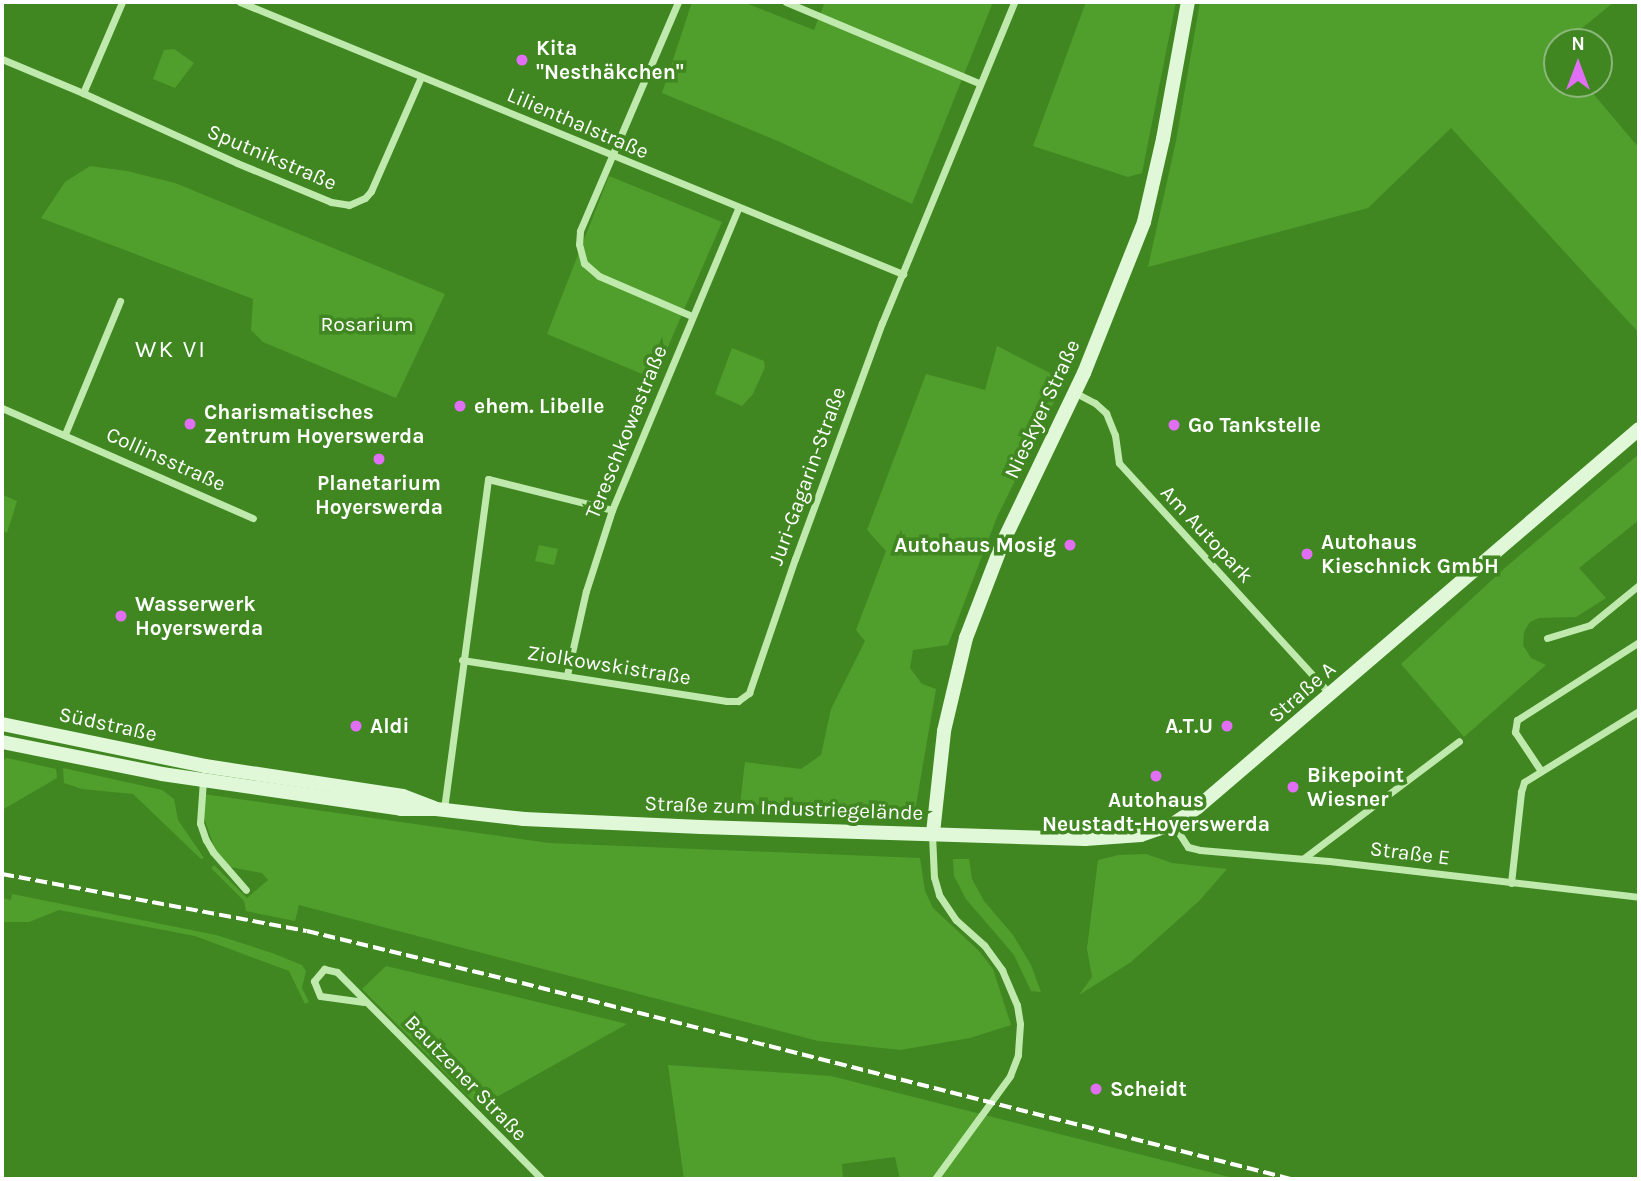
<!DOCTYPE html>
<meta charset="utf-8">
<style>
body{margin:0}
#map{position:relative;width:1641px;height:1181px;overflow:hidden;background:#408722;font-family:Karla,sans-serif}
div>[style]{position:absolute}
[style*='--x']{left:calc(var(--x)*1px);top:calc(var(--y)*1px);width:calc(var(--w)*1px);rotate:calc(var(--a)*1deg)}
.green>*{inset:0;background:#509f2c}
.street>*{height:7px;margin:-3.5px;padding:0 3.5px;transform-origin:3.5px;border-radius:3.5px;background:#c0eaad}
.secondary>*{height:14px;margin:-7px;padding:0 7px;transform-origin:7px;border-radius:7px;background:#e1f8d8}
.rail>*{height:3.5px;margin-top:-1.75px;transform-origin:0;background:repeating-linear-gradient(90deg,#fff 0 12px,transparent 0 17px)}
.dots>*{width:19px;height:19px;translate:-50% -50%;box-sizing:border-box;border:4px solid #408722;border-radius:50%}
span{translate:-50% -50%;white-space:nowrap;text-align:center;line-height:1.15;-webkit-text-stroke:7px #408722;paint-order:stroke}
.poi-label{font-size:21px;color:#fff;font-weight:700}
.left{translate:0 -50%;text-align:left}
.right{translate:-100% -50%;text-align:right}
.street-label{font-size:21px;color:#fff}
.park-label{font-size:21px;color:#fff}
.quarter-label{font-size:24px;color:#fff;letter-spacing:2px}
.frame{position:absolute;inset:0;border:4px solid #fff;pointer-events:none}
.north{position:absolute;left:1543px;top:28px;width:70px;height:70px;box-sizing:border-box;background:#408722;border:2px solid #8cb77a;border-radius:50%;rotate:0deg;font-size:19px;font-weight:700;line-height:28px;text-align:center;color:#fff}
.north::after{content:'';display:block;margin:auto;width:24px;height:32px;background:#e16ff6;clip-path:polygon(50% 0,100% 100%,50% 72%,0 100%)}
</style>
<div id="map">
<div class="green">
<div style="clip-path:polygon(692px 2px,743px 2px,814px 30px,825px 2px,993px 2px,912px 204px,778px 141px,662px 93px)"></div>
<div style="clip-path:polygon(1086px 2px,1176px 2px,1142px 173px,1128px 177px,1033px 146px)"></div>
<div style="clip-path:polygon(1200px 2px,1614px 2px,1565px 42px,1557px 42px,1557px 84px,1585px 84px,1639px 148px,1639px 333px,1451px 128px,1368px 208px,1148px 267px,1176px 141px)"></div>
<div style="clip-path:polygon(174px 49px,194px 63px,175px 88px,153px 79px,164px 50px)"></div>
<div style="clip-path:polygon(90px 166px,127px 171px,175px 183px,445px 294px,396px 398px,263px 342px,251px 330px,253px 299px,41px 218px,65px 182px)"></div>
<div style="clip-path:polygon(609px 176px,722px 222px,654px 379px,547px 334px)"></div>
<div style="clip-path:polygon(997px 346px,1050px 373px,1057px 396px,997px 517px,948px 645px,913px 650px,910px 668px,922px 684px,936px 689px,916px 805px,912px 812px,889px 815px,868px 809px,740px 804px,745px 762px,801px 769px,821px 755px,831px 709px,865px 641px,856px 630px,886px 551px,867px 530px,926px 374px,985px 390px)"></div>
<div style="clip-path:polygon(732px 348px,764px 361px,765px 367px,753px 394px,742px 406px,715px 394px)"></div>
<div style="clip-path:polygon(1639px 454px,1639px 520px,1579px 568px,1606px 598px,1576px 617px,1539px 618px,1530px 622px,1524px 632px,1523px 645px,1531px 658px,1546px 665px,1464px 737px,1401px 664px,1506px 567px)"></div>
<div style="clip-path:polygon(3px 495px,17px 501px,7px 533px,2px 530px)"></div>
<div style="clip-path:polygon(539px 545px,558px 549px,554px 565px,535px 561px)"></div>
<div style="clip-path:polygon(7px 758px,56px 769px,57px 778px,2px 810px,2px 761px)"></div>
<div style="clip-path:polygon(63px 768px,162px 790px,174px 799px,178px 820px,204px 858px,201px 859px,133px 794px,82px 789px,64px 783px)"></div>
<div style="clip-path:polygon(203px 794px,549px 843px,920px 858px,925px 891px,933px 908px,979px 951px,993px 969px,1011px 1025px,970px 1038px,900px 1050px,818px 1041px,299px 905px,295px 921px,246px 911px,244px 901px,211px 868px,214px 865px,247px 898px,268px 880px,262px 873px,230px 867px,216px 852px,204px 818px)"></div>
<div style="clip-path:polygon(1146px 854px,1172px 863px,1227px 869px,1199px 901px,1131px 962px,1079px 995px,1092px 977px,1087px 949px,1098px 860px,1119px 855px)"></div>
<div style="clip-path:polygon(953px 859px,969px 859px,972px 879px,984px 901px,1013px 935px,1031px 965px,1041px 992px,1031px 991px,1014px 955px,966px 899px,954px 876px)"></div>
<div style="clip-path:polygon(12px 894px,216px 935px,272px 953px,302px 965px,306px 971px,302px 988px,309px 1002px,305px 1004px,289px 971px,195px 936px,59px 910px,29px 922px,2px 922px,2px 898px,11px 900px)"></div>
<div style="clip-path:polygon(386px 966px,517px 997px,627px 1024px,479px 1107px,362px 989px)"></div>
<div style="clip-path:polygon(668px 1065px,831px 1076px,1237px 1179px,900px 1179px,895px 1157px,842px 1164px,843px 1179px,684px 1179px)"></div>
</div>
<div class="street">
<div style="--x:240;--y:2;--w:717;--a:22.31"></div>
<div style="--x:678;--y:2;--w:249;--a:113.2"></div>
<div style="--x:580;--y:231;--w:13;--a:94"></div>
<div style="--x:579;--y:244;--w:20;--a:75"></div>
<div style="--x:584;--y:263;--w:20;--a:41"></div>
<div style="--x:599;--y:276;--w:101;--a:23.3"></div>
<div style="--x:786;--y:2;--w:209;--a:22.8"></div>
<div style="--x:2;--y:59;--w:88;--a:22.8"></div>
<div style="--x:83;--y:93;--w:99;--a:-66.8"></div>
<div style="--x:83;--y:93;--w:169;--a:24.4"></div>
<div style="--x:237;--y:163;--w:102;--a:22.5"></div>
<div style="--x:331;--y:202;--w:18;--a:9"></div>
<div style="--x:349;--y:205;--w:17;--a:-24"></div>
<div style="--x:365;--y:198;--w:9;--a:-49"></div>
<div style="--x:371;--y:191;--w:124;--a:-66.3"></div>
<div style="--x:1074;--y:392;--w:24;--a:28"></div>
<div style="--x:1095;--y:403;--w:15;--a:42"></div>
<div style="--x:1106;--y:413;--w:24;--a:68"></div>
<div style="--x:1115;--y:435;--w:28;--a:82"></div>
<div style="--x:1119;--y:463;--w:313;--a:47.6"></div>
<div style="--x:2;--y:408;--w:274;--a:23.7"></div>
<div style="--x:65;--y:434;--w:144;--a:-67.5"></div>
<div style="--x:1547;--y:638;--w:45;--a:-16.8"></div>
<div style="--x:1590;--y:625;--w:63;--a:-39.2"></div>
<div style="--x:462;--y:660;--w:268;--a:8.8"></div>
<div style="--x:727;--y:701;--w:11;--a:0"></div>
<div style="--x:738;--y:701;--w:14;--a:-36"></div>
<div style="--x:749;--y:693;--w:142;--a:-71.1"></div>
<div style="--x:795;--y:559;--w:252;--a:-69.8"></div>
<div style="--x:882;--y:323;--w:347;--a:-67.6"></div>
<div style="--x:567;--y:675;--w:86;--a:-77.3"></div>
<div style="--x:586;--y:591;--w:85;--a:-72.2"></div>
<div style="--x:612;--y:510;--w:326;--a:-67.3"></div>
<div style="--x:1541;--y:771;--w:47;--a:-123.7"></div>
<div style="--x:1515;--y:732;--w:12;--a:-81"></div>
<div style="--x:1517;--y:720;--w:145;--a:-32.6"></div>
<div style="--x:203;--y:780;--w:43;--a:94"></div>
<div style="--x:200;--y:823;--w:18;--a:71"></div>
<div style="--x:206;--y:840;--w:14;--a:60"></div>
<div style="--x:213;--y:852;--w:50;--a:49"></div>
<div style="--x:444;--y:809;--w:333;--a:-82.4"></div>
<div style="--x:488;--y:479;--w:128;--a:14"></div>
<div style="--x:1173;--y:824;--w:27;--a:57"></div>
<div style="--x:1188;--y:847;--w:12;--a:14"></div>
<div style="--x:1200;--y:850;--w:129;--a:4.9"></div>
<div style="--x:1329;--y:861;--w:312;--a:6.6"></div>
<div style="--x:932;--y:835;--w:42;--a:87.3"></div>
<div style="--x:934;--y:877;--w:19;--a:74"></div>
<div style="--x:939;--y:895;--w:30;--a:56"></div>
<div style="--x:956;--y:920;--w:38;--a:42"></div>
<div style="--x:984;--y:945;--w:31;--a:54"></div>
<div style="--x:1002;--y:970;--w:38;--a:67"></div>
<div style="--x:1017;--y:1005;--w:19;--a:81"></div>
<div style="--x:1020;--y:1024;--w:31;--a:94"></div>
<div style="--x:1018;--y:1055;--w:22;--a:111"></div>
<div style="--x:1010;--y:1076;--w:127;--a:126.1"></div>
<div style="--x:1304;--y:858;--w:194;--a:-37"></div>
<div style="--x:1511;--y:883;--w:92;--a:-83.7"></div>
<div style="--x:1521;--y:792;--w:10;--a:-73"></div>
<div style="--x:1524;--y:782;--w:135;--a:-31.7"></div>
<div style="--x:364;--y:1002;--w:44;--a:-172.2"></div>
<div style="--x:320;--y:996;--w:16;--a:-112"></div>
<div style="--x:314;--y:981;--w:16;--a:-50"></div>
<div style="--x:324;--y:969;--w:13;--a:13"></div>
<div style="--x:337;--y:972;--w:291;--a:45.3"></div>
</div>
<div class="secondary">
<div style="--x:2;--y:724;--w:207;--a:11.7"></div>
<div style="--x:205;--y:766;--w:200;--a:8.6"></div>
<div style="--x:403;--y:796;--w:33;--a:21"></div>
<div style="--x:2;--y:742;--w:163;--a:11.3"></div>
<div style="--x:162;--y:774;--w:242;--a:8.3"></div>
<div style="--x:401;--y:809;--w:35;--a:0"></div>
<div style="--x:436;--y:809;--w:89;--a:6.5"></div>
<div style="--x:524;--y:819;--w:177;--a:2.6"></div>
<div style="--x:701;--y:827;--w:384;--a:1.8"></div>
<div style="--x:1085;--y:839;--w:56;--a:-4.1"></div>
<div style="--x:1141;--y:835;--w:34;--a:-19"></div>
<div style="--x:1173;--y:824;--w:30;--a:-34"></div>
<div style="--x:1198;--y:807;--w:581;--a:-40.6"></div>
<div style="--x:933;--y:833;--w:103;--a:-83.8"></div>
<div style="--x:944;--y:731;--w:96;--a:-76.7"></div>
<div style="--x:966;--y:638;--w:101;--a:-69"></div>
<div style="--x:1002;--y:544;--w:190;--a:-64.4"></div>
<div style="--x:1084;--y:373;--w:162;--a:-68.3"></div>
<div style="--x:1144;--y:222;--w:85;--a:-77.1"></div>
<div style="--x:1163;--y:139;--w:139;--a:-79.7"></div>
</div>
<div class="rail">
<div style="--x:2;--y:874;--w:310;--a:10.6"></div>
<div style="--x:307;--y:931;--w:221;--a:13.6"></div>
<div style="--x:522;--y:983;--w:794;--a:14.3"></div>
</div>
<div class="dots">
<div style="left:522px;top:60px;background:#e16ff6"></div>
<div style="left:460px;top:406px;background:#e16ff6"></div>
<div style="left:190px;top:424px;background:#e16ff6"></div>
<div style="left:1174px;top:425px;background:#e16ff6"></div>
<div style="left:379px;top:459px;background:#e16ff6"></div>
<div style="left:1070px;top:545px;background:#e16ff6"></div>
<div style="left:1307px;top:554px;background:#e16ff6"></div>
<div style="left:121px;top:616px;background:#e16ff6"></div>
<div style="left:356px;top:726px;background:#e16ff6"></div>
<div style="left:1227px;top:726px;background:#e16ff6"></div>
<div style="left:1156px;top:776px;background:#e16ff6"></div>
<div style="left:1293px;top:787px;background:#e16ff6"></div>
<div style="left:1096px;top:1089px;background:#e16ff6"></div>
</div>
<div class="poi-label">
<span class="left" style="left:536px;top:60px">Kita<br>"Nesthäkchen"</span>
<span class="left" style="left:474px;top:406px">ehem. Libelle</span>
<span class="left" style="left:204px;top:424px">Charismatisches<br>Zentrum Hoyerswerda</span>
<span class="left" style="left:1188px;top:425px">Go Tankstelle</span>
<span style="left:379px;top:495px">Planetarium<br>Hoyerswerda</span>
<span class="left" style="left:1321px;top:554px">Autohaus<br>Kieschnick GmbH</span>
<span class="right" style="left:1056px;top:545px">Autohaus Mosig</span>
<span class="left" style="left:135px;top:616px">Wasserwerk<br>Hoyerswerda</span>
<span class="left" style="left:370px;top:726px">Aldi</span>
<span class="right" style="left:1213px;top:726px">A.T.U</span>
<span class="left" style="left:1307px;top:787px">Bikepoint<br>Wiesner</span>
<span style="left:1156px;top:812px">Autohaus<br>Neustadt-Hoyerswerda</span>
<span class="left" style="left:1110px;top:1089px">Scheidt</span>
</div>
<div class="street-label">
<span style="left:578px;top:123px;rotate:23deg">Lilienthalstraße</span>
<span style="left:272px;top:157px;rotate:23deg">Sputnikstraße</span>
<span style="left:1042px;top:409px;rotate:-65deg">Nieskyer Straße</span>
<span style="left:626px;top:432px;rotate:-68deg">Tereschkowastraße</span>
<span style="left:166px;top:459px;rotate:24deg">Collinsstraße</span>
<span style="left:807px;top:476px;rotate:-70deg">Juri-Gagarin-Straße</span>
<span style="left:1207px;top:534px;rotate:47deg">Am Autopark</span>
<span style="left:609px;top:665px;rotate:9deg">Ziolkowskistraße</span>
<span style="left:1302px;top:692px;rotate:-41deg">Straße A</span>
<span style="left:108px;top:724px;rotate:12deg">Südstraße</span>
<span style="left:784px;top:808px;rotate:2deg">Straße zum Industriegelände</span>
<span style="left:1410px;top:853px;rotate:7deg">Straße E</span>
<span style="left:466px;top:1078px;rotate:46deg">Bautzener Straße</span>
</div>
<div class="park-label">
<span style="left:367px;top:324px">Rosarium</span>
</div>
<div class="quarter-label">
<span style="left:171px;top:350px">WK VI</span>
</div>
<div class="frame"></div>
<div class="north">N</div>
</div>
